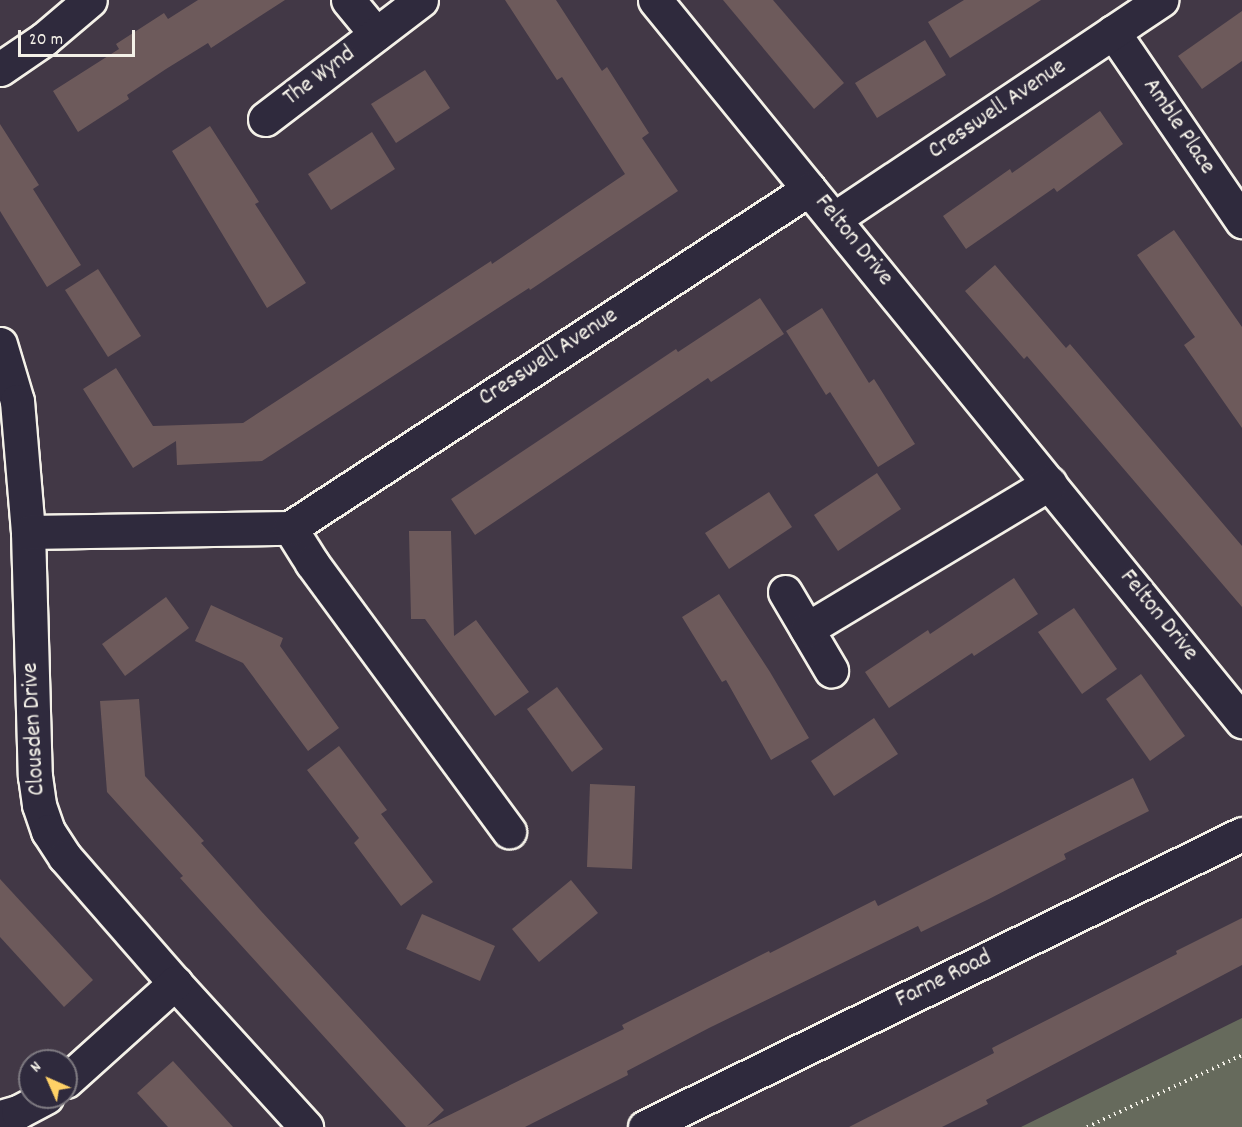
<!DOCTYPE html>
<style>
body{margin:0}
#map{position:relative;width:1242px;height:1127px;overflow:hidden;background:#423846;font-family:Dekko,sans-serif}
div>[style]{position:absolute}
[style*='--x']{left:calc(var(--x)*1px);top:calc(var(--y)*1px);width:calc(var(--w)*1px);rotate:calc(var(--a)*1deg)}
.green>*{inset:0;background:#666a5c}
.building>*{inset:0;background:#6d5a5b}
.path>*{height:4px;margin-top:-2px;transform-origin:0;background:repeating-linear-gradient(90deg,#f4f1e8 0 1.5px,transparent 0 6px)}
.roads{filter:drop-shadow(2px 0 #f4f1e8) drop-shadow(-2px 0 #f4f1e8) drop-shadow(0 2px #f4f1e8) drop-shadow(0 -2px #f4f1e8)}
.minor>*{height:33px;margin:-16.5px;padding:0 16.5px;transform-origin:16.5px;border-radius:16.5px;background:#2f2a3d}
span{translate:-50% -50%;white-space:nowrap;text-align:center;line-height:1.15;-webkit-text-stroke:6px #2f2a3d;paint-order:stroke}
.street-label{font-size:24px;color:#f4f1e8}
.north{position:absolute;left:18px;top:1049px;width:60px;height:60px;box-sizing:border-box;background:#2f2a3d;border:2px solid #7e7a81;border-radius:50%;rotate:315deg;font-size:16px;font-weight:700;line-height:24px;text-align:center;color:#f4f1e8}
.north::after{content:'';display:block;margin:auto;width:21px;height:27px;background:#ffd166;clip-path:polygon(50% 0,100% 100%,50% 72%,0 100%)}
.scale{position:absolute;left:18px;top:30px;width:117px;height:27px;box-sizing:border-box;border:3px solid #f4f1e8;border-top:0;padding-left:8px;font-size:18px;line-height:21px;white-space:nowrap;color:#f4f1e8;-webkit-text-stroke:4px #2f2a3d;paint-order:stroke}
</style>
<div id="map">
<div class="green">
<div style="clip-path:polygon(1242px 1018px,1242px 1127px,1021px 1127px)"></div>
</div>
<div class="building">
<div style="clip-path:polygon(198px 0,285px 0,211px 48px,208px 43px,166px 69px,127px 95px,129px 99px,78px 132px,53px 91px,119px 49px,116px 44px,164px 13px,168px 19px)"></div>
<div style="clip-path:polygon(505px 0,556px 0,602px 71px,607px 67px,649px 133px,642px 138px,678px 191px,530px 290px,529px 288px,262px 461px,177px 465px,176px 441px,133px 468px,83px 389px,116px 368px,153px 426px,243px 423px,491px 261px,492px 264px,625px 174px,562px 77px,557px 80px)"></div>
<div style="clip-path:polygon(723px 0,773px 0,844px 83px,814px 109px)"></div>
<div style="clip-path:polygon(964px 0,1041px 0,950px 58px,928px 22px)"></div>
<div style="clip-path:polygon(1242px 11px,1242px 61px,1202px 89px,1178px 56px)"></div>
<div style="clip-path:polygon(925px 40px,946px 75px,877px 118px,855px 83px)"></div>
<div style="clip-path:polygon(425px 70px,450px 108px,396px 143px,371px 104px)"></div>
<div style="clip-path:polygon(1100px 111px,1123px 144px,1057px 192px,1054px 188px,966px 249px,943px 216px,1010px 169px,1012px 173px)"></div>
<div style="clip-path:polygon(0 124px,39px 185px,33px 189px,81px 265px,47px 287px,0 211px)"></div>
<div style="clip-path:polygon(210px 126px,259px 202px,255px 204px,306px 283px,267px 308px,172px 151px)"></div>
<div style="clip-path:polygon(372px 132px,395px 169px,331px 210px,308px 174px)"></div>
<div style="clip-path:polygon(1174px 230px,1242px 327px,1242px 428px,1184px 345px,1195px 337px,1137px 255px)"></div>
<div style="clip-path:polygon(995px 265px,1066px 348px,1070px 344px,1242px 546px,1242px 607px,1027px 356px,1024px 359px,965px 291px)"></div>
<div style="clip-path:polygon(98px 269px,141px 336px,108px 357px,65px 290px)"></div>
<div style="clip-path:polygon(760px 298px,784px 334px,711px 382px,708px 378px,475px 535px,451px 499px,676px 349px,678px 352px)"></div>
<div style="clip-path:polygon(822px 308px,869px 383px,874px 379px,915px 444px,878px 467px,830px 392px,826px 395px,786px 331px)"></div>
<div style="clip-path:polygon(877px 473px,901px 509px,838px 551px,814px 515px)"></div>
<div style="clip-path:polygon(769px 492px,792px 527px,729px 569px,705px 533px)"></div>
<div style="clip-path:polygon(409px 531px,451px 531px,454px 636px,476px 620px,529px 692px,495px 716px,425px 619px,411px 619px)"></div>
<div style="clip-path:polygon(1014px 578px,1038px 614px,974px 656px,972px 653px,889px 708px,865px 672px,928px 630px,930px 634px)"></div>
<div style="clip-path:polygon(719px 594px,770px 672px,809px 738px,771px 760px,726px 680px,722px 682px,682px 617px)"></div>
<div style="clip-path:polygon(166px 597px,189px 628px,125px 676px,102px 644px)"></div>
<div style="clip-path:polygon(211px 605px,283px 638px,280px 646px,339px 728px,308px 751px,243px 663px,195px 641px)"></div>
<div style="clip-path:polygon(1074px 608px,1117px 669px,1082px 694px,1038px 632px)"></div>
<div style="clip-path:polygon(1141px 674px,1185px 736px,1150px 761px,1106px 699px)"></div>
<div style="clip-path:polygon(557px 687px,603px 749px,572px 772px,527px 709px)"></div>
<div style="clip-path:polygon(139px 699px,145px 776px,204px 841px,201px 843px,261px 911px,444px 1110px,427px 1126px,624px 1029px,622px 1025px,769px 951px,770px 953px,875px 900px,878px 906px,1133px 778px,1149px 811px,1064px 854px,1066px 859px,989px 899px,921px 932px,918px 926px,709px 1028px,627px 1071px,628px 1075px,525px 1127px,406px 1127px,180px 878px,183px 876px,107px 792px,100px 701px)"></div>
<div style="clip-path:polygon(874px 718px,898px 754px,834px 796px,811px 761px)"></div>
<div style="clip-path:polygon(339px 746px,387px 810px,381px 814px,433px 882px,401px 906px,354px 843px,359px 838px,307px 770px)"></div>
<div style="clip-path:polygon(590px 784px,635px 786px,632px 869px,587px 867px)"></div>
<div style="clip-path:polygon(0 879px,93px 980px,64px 1007px,0 937px)"></div>
<div style="clip-path:polygon(571px 880px,598px 913px,539px 962px,512px 929px)"></div>
<div style="clip-path:polygon(422px 914px,495px 946px,480px 981px,406px 949px)"></div>
<div style="clip-path:polygon(1242px 918px,1242px 965px,986px 1100px,988px 1104px,942px 1127px,849px 1127px,994px 1053px,992px 1048px,1177px 954px,1176px 951px)"></div>
<div style="clip-path:polygon(173px 1061px,233px 1127px,168px 1127px,137px 1093px)"></div>
</div>
<div class="path">
<div style="--x:1087;--y:1127;--w:171;--a:-24.9"></div>
</div>
<div class="roads">
<div class="minor">
<div style="--x:348;--y:0;--w:44;--a:50.5"></div>
<div style="--x:655;--y:0;--w:930;--a:50.85"></div>
<div style="--x:1113;--y:32;--w:229;--a:55.7"></div>
<div style="--x:0;--y:69;--w:53;--a:-34.3"></div>
<div style="--x:44;--y:39;--w:60;--a:-40.3"></div>
<div style="--x:265;--y:119;--w:196;--a:-37.3"></div>
<div style="--x:834;--y:219;--w:394;--a:-33.8"></div>
<div style="--x:0;--y:344;--w:59;--a:73.4"></div>
<div style="--x:17;--y:401;--w:131;--a:85.2"></div>
<div style="--x:28;--y:532;--w:244;--a:88.4"></div>
<div style="--x:35;--y:776;--w:29;--a:82"></div>
<div style="--x:39;--y:805;--w:28;--a:71"></div>
<div style="--x:48;--y:831;--w:31;--a:57"></div>
<div style="--x:65;--y:857;--w:167;--a:48.9"></div>
<div style="--x:175;--y:983;--w:195;--a:47.7"></div>
<div style="--x:290;--y:528;--w:41;--a:57.8"></div>
<div style="--x:312;--y:563;--w:333;--a:53.7"></div>
<div style="--x:28;--y:532;--w:262;--a:-0.9"></div>
<div style="--x:290;--y:528;--w:620;--a:-33.15"></div>
<div style="--x:785;--y:592;--w:91;--a:59.5"></div>
<div style="--x:807;--y:629;--w:283;--a:-31"></div>
<div style="--x:66;--y:1081;--w:147;--a:-42"></div>
<div style="--x:0;--y:1117;--w:19;--a:-16"></div>
<div style="--x:18;--y:1112;--w:32;--a:-28"></div>
<div style="--x:645;--y:1127;--w:665;--a:-26.14"></div>
</div>
</div>
<div class="street-label">
<span style="left:320px;top:77px;rotate:-37deg">The Wynd</span>
<span style="left:998px;top:110px;rotate:-34deg">Cresswell Avenue</span>
<span style="left:1178px;top:127px;rotate:56deg">Amble Place</span>
<span style="left:853px;top:241px;rotate:51deg">Felton Drive</span>
<span style="left:549px;top:358px;rotate:-33deg">Cresswell Avenue</span>
<span style="left:1158px;top:616px;rotate:51deg">Felton Drive</span>
<span style="left:35px;top:729px;rotate:-93deg">Clousden Drive</span>
<span style="left:944px;top:980px;rotate:-26deg">Farne Road</span>
</div>
<div class="north">N</div>
<div class="scale">20 m</div>
</div>
